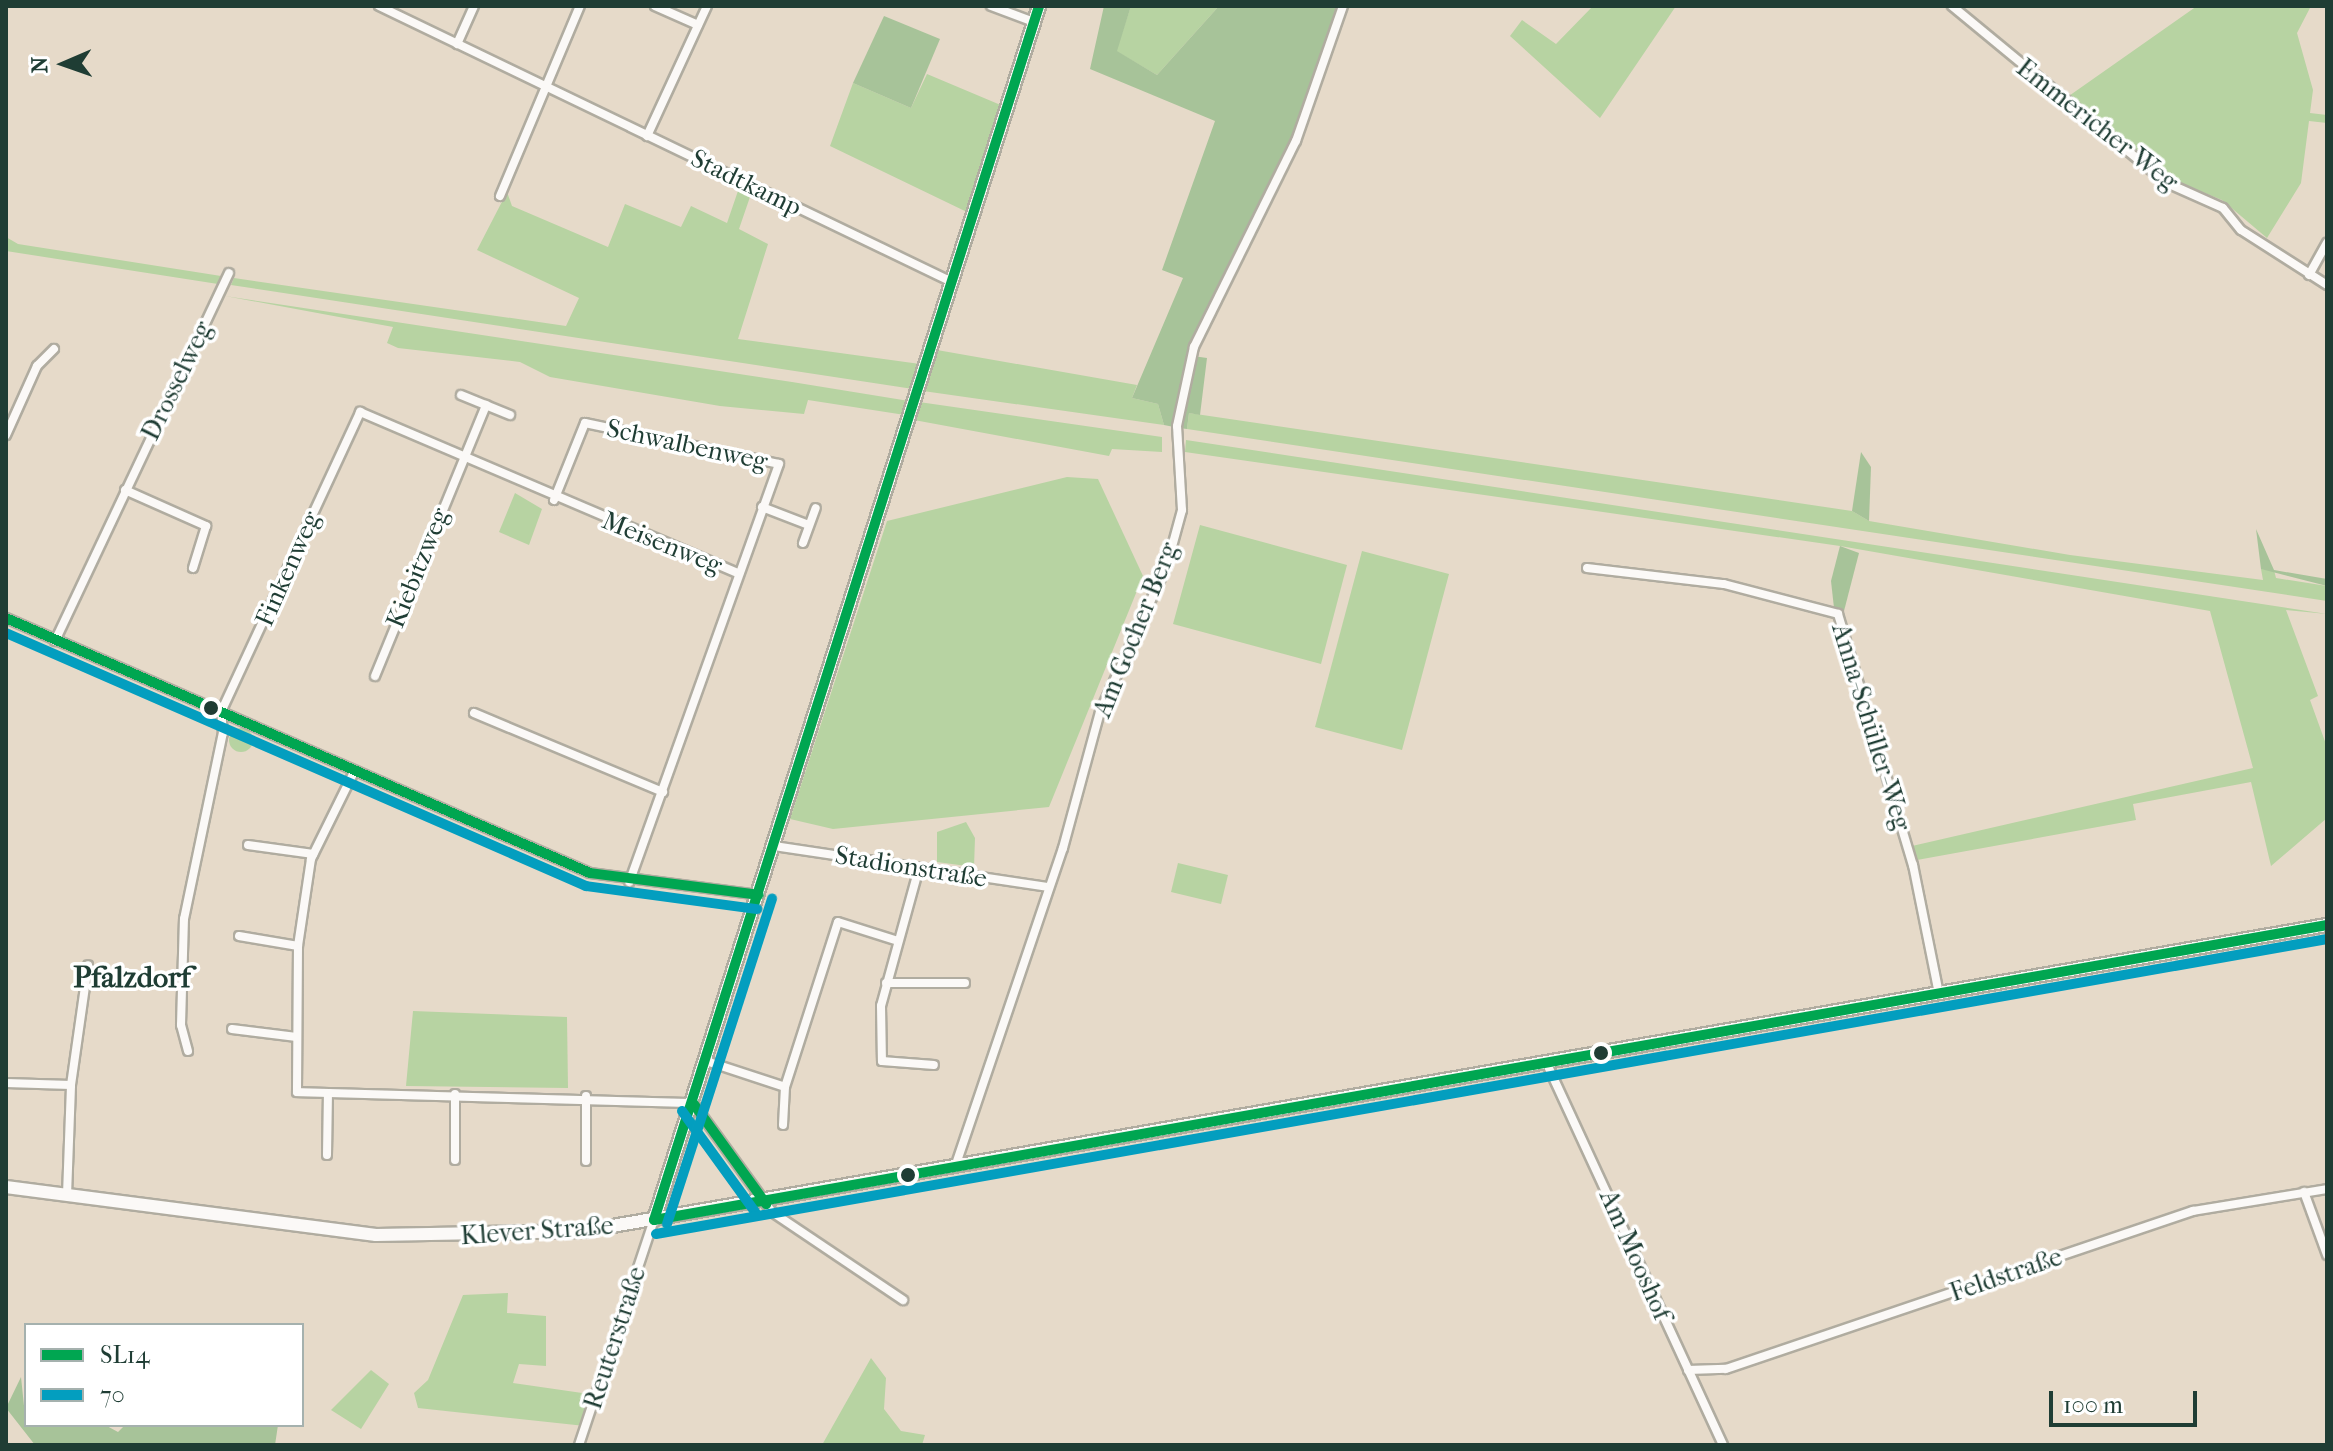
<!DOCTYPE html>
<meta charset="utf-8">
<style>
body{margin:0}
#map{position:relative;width:2333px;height:1451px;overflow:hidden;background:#e6dac9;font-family:"IM FELL French Canon",serif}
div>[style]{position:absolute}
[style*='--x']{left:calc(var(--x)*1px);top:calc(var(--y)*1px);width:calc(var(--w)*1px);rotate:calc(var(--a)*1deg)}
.green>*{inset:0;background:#b7d3a2}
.round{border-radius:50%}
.forest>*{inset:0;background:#a7c399}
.roads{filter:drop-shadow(2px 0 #b0aca0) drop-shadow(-2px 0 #b0aca0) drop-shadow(0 2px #b0aca0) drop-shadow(0 -2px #b0aca0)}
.street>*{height:8px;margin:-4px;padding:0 4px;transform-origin:4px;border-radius:4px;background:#fbf9f7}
.secondary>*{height:12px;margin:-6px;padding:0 6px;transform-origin:6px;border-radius:6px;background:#fbf9f7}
.bus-1>*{height:10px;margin:-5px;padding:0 5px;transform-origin:5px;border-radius:5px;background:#00a651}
.bus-2>*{height:10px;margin:-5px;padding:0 5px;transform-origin:5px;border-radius:5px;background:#039ebf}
.dots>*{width:22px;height:22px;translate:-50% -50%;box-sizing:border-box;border:4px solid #fff;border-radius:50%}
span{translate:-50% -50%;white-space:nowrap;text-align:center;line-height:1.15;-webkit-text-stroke:7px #fff;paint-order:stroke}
.street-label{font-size:26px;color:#1f3d34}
.quarter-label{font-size:30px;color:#1f3d34;font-weight:700}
.frame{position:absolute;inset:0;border:8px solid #1f3d34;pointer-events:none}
.legend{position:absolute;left:24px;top:1323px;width:280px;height:104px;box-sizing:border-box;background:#fff;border:2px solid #a5b1ae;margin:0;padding:10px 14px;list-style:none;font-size:24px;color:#1f3d34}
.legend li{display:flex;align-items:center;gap:16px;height:40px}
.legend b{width:40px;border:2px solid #a5b1ae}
.north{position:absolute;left:24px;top:24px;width:80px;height:80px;-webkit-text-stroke:6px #fff;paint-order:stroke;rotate:268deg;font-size:22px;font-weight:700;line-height:32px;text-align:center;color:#1f3d34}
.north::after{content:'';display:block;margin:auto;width:28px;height:36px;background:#1f3d34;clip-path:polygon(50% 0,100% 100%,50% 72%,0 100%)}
.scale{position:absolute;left:2049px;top:1391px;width:148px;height:36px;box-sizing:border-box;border:4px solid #1f3d34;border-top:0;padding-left:10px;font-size:24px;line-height:28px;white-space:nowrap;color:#1f3d34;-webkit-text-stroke:6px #fff;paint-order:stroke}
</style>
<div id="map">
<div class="green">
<div style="clip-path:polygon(1131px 6px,1219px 6px,1157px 75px,1116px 51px)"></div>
<div style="clip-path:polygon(1593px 6px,1676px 6px,1600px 118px,1510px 36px,1522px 20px,1556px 44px)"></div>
<div style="clip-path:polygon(2197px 6px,2311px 6px,2297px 33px,2313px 90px,2310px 113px,2327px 115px,2327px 123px,2309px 121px,2301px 183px,2267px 238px,2222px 200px,2172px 180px,2066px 98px)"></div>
<div style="clip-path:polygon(927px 74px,1003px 106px,969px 213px,830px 146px,853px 83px,911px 108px)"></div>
<div style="clip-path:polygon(739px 188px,751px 194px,739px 229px,768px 244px,738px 339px,920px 364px,913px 389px,231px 285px,234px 278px,566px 326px,579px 298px,477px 250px,507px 192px,512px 206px,608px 247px,625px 204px,681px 227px,691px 206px,727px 223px)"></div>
<div style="clip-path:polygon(6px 237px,18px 244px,221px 276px,218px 284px,6px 251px)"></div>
<div style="clip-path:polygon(225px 296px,792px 382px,909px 401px,905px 415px,808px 400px,804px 414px,720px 406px,550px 377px,520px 362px,398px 348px,387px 343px,393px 327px)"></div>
<div style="clip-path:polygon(937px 350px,1137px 385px,1132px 398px,1158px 404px,1164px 425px,923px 391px)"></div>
<div style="clip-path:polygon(919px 402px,1162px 437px,1162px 452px,1112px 449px,1109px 456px,914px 420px)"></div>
<div style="clip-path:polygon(1189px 413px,1852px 511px,1869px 521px,2070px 555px,2263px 580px,2261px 569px,2274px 570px,2276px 578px,2327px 586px,2327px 601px,1187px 429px)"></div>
<div style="clip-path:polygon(1186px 440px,2327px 614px,2286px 610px,2318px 696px,2310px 700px,2327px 747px,2327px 818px,2271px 866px,2251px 782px,2133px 804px,2136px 820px,1917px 860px,1912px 846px,2253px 768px,2210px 611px,1840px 546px,1185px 452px)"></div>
<div style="clip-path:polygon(1067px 477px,1098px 479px,1143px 576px,1049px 807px,833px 829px,790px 819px,887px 521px)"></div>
<div style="clip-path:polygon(515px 493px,542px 509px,529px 545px,499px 532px)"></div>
<div style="clip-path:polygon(1200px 525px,1347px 565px,1321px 664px,1173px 624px)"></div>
<div style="clip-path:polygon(1362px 551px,1449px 574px,1402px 750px,1315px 727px)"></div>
<div class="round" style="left:229px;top:728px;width:24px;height:24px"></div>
<div style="clip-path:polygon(966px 822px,975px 838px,974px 867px,937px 862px,937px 832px)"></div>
<div style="clip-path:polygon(1178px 863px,1228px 875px,1221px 904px,1171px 892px)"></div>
<div style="clip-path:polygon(413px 1011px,567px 1017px,568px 1088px,406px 1086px)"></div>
<div style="clip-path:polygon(508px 1293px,507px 1313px,546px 1316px,546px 1366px,519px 1364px,513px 1383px,596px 1395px,585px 1426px,418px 1408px,414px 1393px,428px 1380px,463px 1295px)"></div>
<div style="clip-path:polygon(871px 1358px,886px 1378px,884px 1409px,901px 1431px,925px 1435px,922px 1445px,822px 1445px)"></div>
<div style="clip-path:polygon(371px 1370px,389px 1384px,361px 1429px,331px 1410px)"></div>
</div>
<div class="forest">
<div style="clip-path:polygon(1104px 6px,1131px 6px,1117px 51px,1157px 75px,1219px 6px,1340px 6px,1295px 136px,1189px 355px,1174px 427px,1164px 425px,1158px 404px,1132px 398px,1183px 278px,1162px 270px,1215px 121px,1090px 69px)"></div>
<div style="clip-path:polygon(884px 16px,940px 39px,911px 108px,853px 83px)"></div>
<div style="clip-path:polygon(1193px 356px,1207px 358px,1200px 415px,1189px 413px,1187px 429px,1179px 428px)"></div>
<div style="clip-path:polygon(1861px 452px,1871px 467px,1869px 521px,1852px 511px)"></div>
<div style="clip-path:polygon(2256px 529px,2274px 570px,2327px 579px,2327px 586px,2261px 569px)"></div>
<div style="clip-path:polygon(1840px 546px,1859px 553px,1844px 611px,1834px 608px,1831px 581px)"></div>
<div style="clip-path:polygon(21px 1377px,26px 1425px,105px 1425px,118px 1432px,125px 1425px,278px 1425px,275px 1445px,35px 1445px,6px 1408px)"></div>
</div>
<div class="roads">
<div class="street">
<div style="--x:379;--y:6;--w:634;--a:25.72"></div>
<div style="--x:655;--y:6;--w:47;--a:23.8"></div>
<div style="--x:991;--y:6;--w:46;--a:20.4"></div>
<div style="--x:1952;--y:6;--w:278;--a:39.5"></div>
<div style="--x:2167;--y:183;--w:61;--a:24.1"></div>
<div style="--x:2223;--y:208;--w:28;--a:51"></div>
<div style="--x:2241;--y:230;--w:102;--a:32.6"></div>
<div style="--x:457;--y:44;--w:42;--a:-65.9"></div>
<div style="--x:647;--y:136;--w:143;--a:-65.2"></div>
<div style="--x:500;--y:196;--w:206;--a:-67.2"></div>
<div style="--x:2309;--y:275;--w:37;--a:-61"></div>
<div style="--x:461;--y:395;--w:53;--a:22.2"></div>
<div style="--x:6;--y:435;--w:76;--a:-65.8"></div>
<div style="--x:37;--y:366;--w:24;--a:-45"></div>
<div style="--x:125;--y:490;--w:89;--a:24"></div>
<div style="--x:206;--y:526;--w:44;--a:107.2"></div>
<div style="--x:554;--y:500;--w:83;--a:-68.1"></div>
<div style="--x:585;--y:423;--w:198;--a:11.9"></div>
<div style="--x:779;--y:464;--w:444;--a:109.7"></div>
<div style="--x:762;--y:507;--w:50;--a:21"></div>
<div style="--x:803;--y:543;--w:37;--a:-70"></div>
<div style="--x:1587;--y:568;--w:138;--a:6.7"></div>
<div style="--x:1724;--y:584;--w:118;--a:14.7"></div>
<div style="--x:1838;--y:614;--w:262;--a:73.4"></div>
<div style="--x:1913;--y:865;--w:132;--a:78.6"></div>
<div style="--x:6;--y:618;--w:637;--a:23.59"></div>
<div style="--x:590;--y:873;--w:170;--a:7.4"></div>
<div style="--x:55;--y:641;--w:407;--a:-64.7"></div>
<div style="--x:375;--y:676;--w:293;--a:-67.7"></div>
<div style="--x:474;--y:713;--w:205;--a:22.7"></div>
<div style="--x:353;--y:774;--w:95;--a:116.3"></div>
<div style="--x:311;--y:859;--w:88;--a:98.5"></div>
<div style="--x:298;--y:946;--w:146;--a:90.4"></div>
<div style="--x:297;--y:1092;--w:396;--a:1.6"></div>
<div style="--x:693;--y:1103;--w:135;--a:54.1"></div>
<div style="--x:772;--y:1212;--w:158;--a:33.9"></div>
<div style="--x:248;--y:845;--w:66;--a:7.9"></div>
<div style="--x:774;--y:846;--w:278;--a:8.5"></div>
<div style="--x:919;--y:868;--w:143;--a:105.4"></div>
<div style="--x:881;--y:1006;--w:55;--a:89"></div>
<div style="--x:882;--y:1061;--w:52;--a:4.4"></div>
<div style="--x:239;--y:936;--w:60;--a:9.6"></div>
<div style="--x:886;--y:983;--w:79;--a:0"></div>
<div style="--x:232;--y:1029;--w:65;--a:7"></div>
<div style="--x:188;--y:1051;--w:27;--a:-105"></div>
<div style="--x:181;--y:1025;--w:106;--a:-88.4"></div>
<div style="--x:184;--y:919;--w:190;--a:-78.2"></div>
<div style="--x:223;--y:733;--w:21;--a:-95"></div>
<div style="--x:221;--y:712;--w:331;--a:-65.1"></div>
<div style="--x:360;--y:412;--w:409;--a:23.1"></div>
<div style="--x:706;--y:1061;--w:83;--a:18.2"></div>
<div style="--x:785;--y:1087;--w:173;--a:-72.2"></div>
<div style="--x:838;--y:922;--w:63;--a:17.6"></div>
<div style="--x:1547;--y:1064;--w:420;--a:65.2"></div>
<div style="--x:6;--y:1083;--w:65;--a:1.8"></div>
<div style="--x:783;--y:1125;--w:38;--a:-87"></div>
<div style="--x:327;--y:1155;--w:62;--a:-89.1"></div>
<div style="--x:455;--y:1160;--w:66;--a:-90"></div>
<div style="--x:586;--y:1161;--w:65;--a:-90"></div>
<div style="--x:955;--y:1167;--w:337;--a:-71.3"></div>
<div style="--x:1063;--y:848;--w:141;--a:-74.8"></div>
<div style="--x:1100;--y:712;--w:162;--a:-65.5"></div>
<div style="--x:1167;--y:565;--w:57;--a:-74.7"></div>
<div style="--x:1182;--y:510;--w:84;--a:-93.4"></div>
<div style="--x:1177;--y:426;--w:81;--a:-77.9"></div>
<div style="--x:1194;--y:347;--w:230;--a:-63.7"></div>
<div style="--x:1296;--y:141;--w:143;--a:-70.8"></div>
<div style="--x:2304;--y:1192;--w:67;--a:69.9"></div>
<div style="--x:67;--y:1195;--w:110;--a:-87.9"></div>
<div style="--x:71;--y:1085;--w:121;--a:-81.9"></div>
<div style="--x:1688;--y:1370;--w:38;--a:-2"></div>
<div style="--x:1726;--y:1369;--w:493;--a:-18.7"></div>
<div style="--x:2193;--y:1211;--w:136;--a:-9.3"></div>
<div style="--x:579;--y:1445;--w:237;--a:-71.6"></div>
</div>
<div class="secondary">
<div style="--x:6;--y:1187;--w:373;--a:7.4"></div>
<div style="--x:376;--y:1235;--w:208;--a:-1.1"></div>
<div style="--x:584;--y:1231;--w:1770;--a:-9.96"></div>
<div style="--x:654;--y:1220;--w:1274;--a:-72.4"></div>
</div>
</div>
<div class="bus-1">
<div style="--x:6;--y:618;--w:637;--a:23.59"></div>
<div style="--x:590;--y:873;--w:170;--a:7.4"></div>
<div style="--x:693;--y:1103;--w:125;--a:54.1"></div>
<div style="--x:654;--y:1220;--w:1699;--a:-10"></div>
<div style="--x:654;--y:1220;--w:1274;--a:-72.4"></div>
</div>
<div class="bus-2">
<div style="--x:6;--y:633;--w:633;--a:23.57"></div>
<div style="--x:586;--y:886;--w:173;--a:7.7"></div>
<div style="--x:682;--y:1111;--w:125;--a:54.1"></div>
<div style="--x:667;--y:1224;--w:342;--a:-72.1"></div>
<div style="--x:656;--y:1234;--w:1697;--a:-10.01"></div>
</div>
<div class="dots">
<div style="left:211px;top:708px;background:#1f3d34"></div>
<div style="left:1601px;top:1053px;background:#1f3d34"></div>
<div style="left:908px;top:1175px;background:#1f3d34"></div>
</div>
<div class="street-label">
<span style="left:2097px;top:125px;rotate:38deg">Emmericher Weg</span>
<span style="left:746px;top:183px;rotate:26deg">Stadtkamp</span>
<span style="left:177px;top:381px;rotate:-64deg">Drosselweg</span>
<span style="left:687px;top:445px;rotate:12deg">Schwalbenweg</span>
<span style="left:662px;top:543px;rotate:22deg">Meisenweg</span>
<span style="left:418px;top:568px;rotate:-68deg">Kiebitzweg</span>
<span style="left:288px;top:569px;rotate:-66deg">Finkenweg</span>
<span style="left:1136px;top:630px;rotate:-68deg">Am Gocher Berg</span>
<span style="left:1871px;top:727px;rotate:73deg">Anna-Schüller-Weg</span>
<span style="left:911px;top:867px;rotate:9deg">Stadionstraße</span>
<span style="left:537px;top:1231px;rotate:-4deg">Klever Straße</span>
<span style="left:1635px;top:1255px;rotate:66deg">Am Mooshof</span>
<span style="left:2006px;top:1275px;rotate:-19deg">Feldstraße</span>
<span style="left:615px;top:1338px;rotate:-72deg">Reuterstraße</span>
</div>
<div class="quarter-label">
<span style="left:132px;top:978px">Pfalzdorf</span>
</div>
<div class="frame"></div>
<ul class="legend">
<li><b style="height:10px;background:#00a651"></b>SL14</li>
<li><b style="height:10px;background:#039ebf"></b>70</li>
</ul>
<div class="north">N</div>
<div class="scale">100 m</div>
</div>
